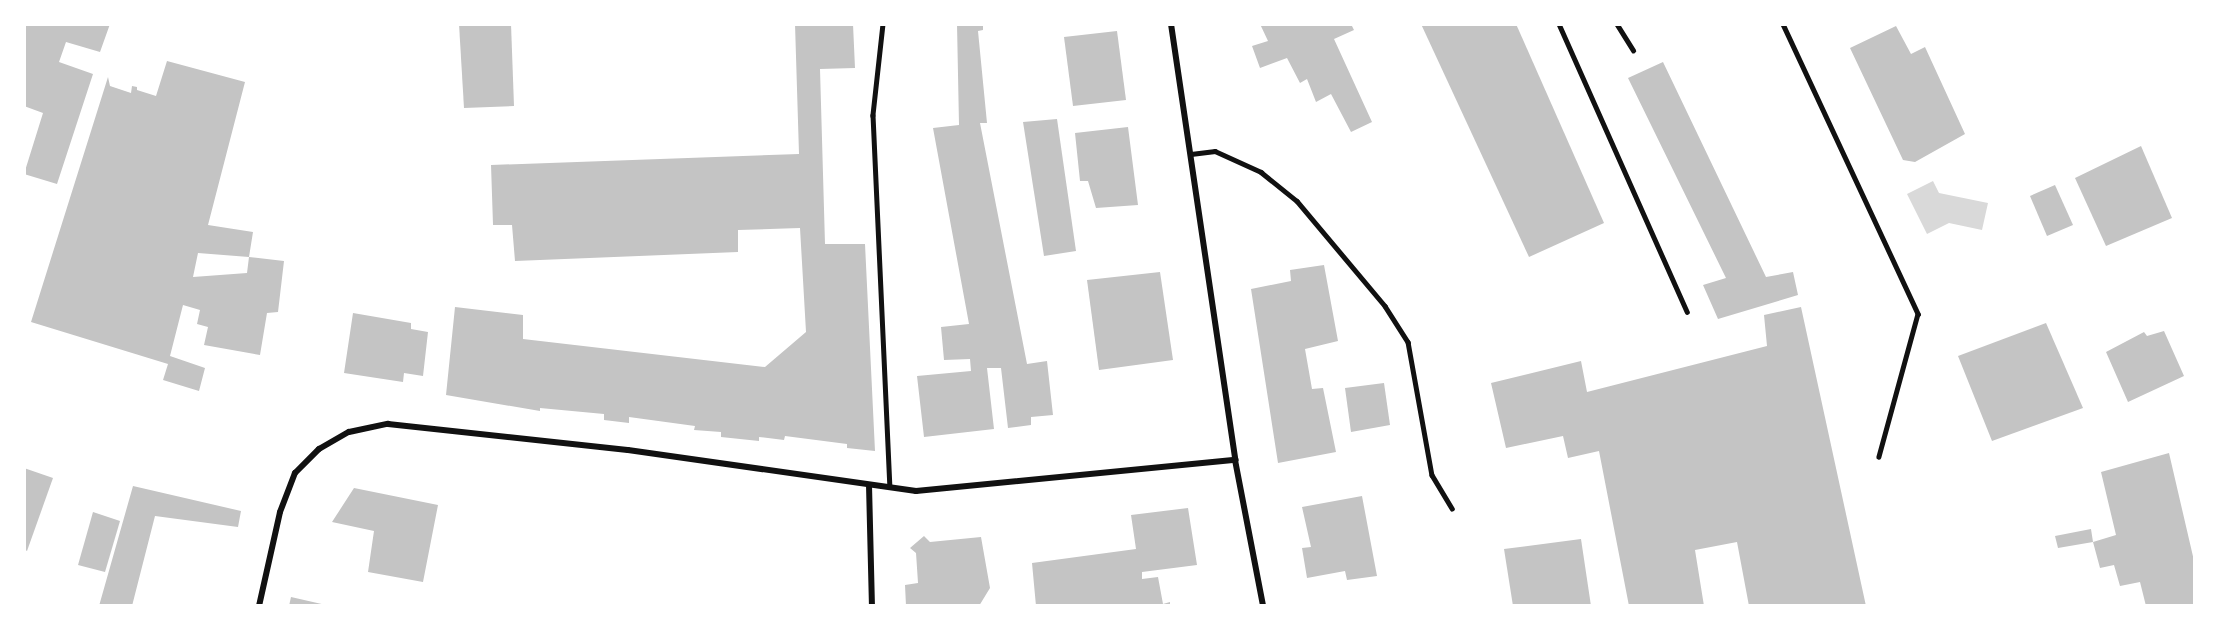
<!DOCTYPE html>
<style>
body{margin:0}
#map{position:relative;width:2219px;height:630px;overflow:hidden;background:#fff;font-family:Spectral,serif}
div>[style]{position:absolute}
[style*='--x']{left:calc(var(--x)*1px);top:calc(var(--y)*1px);width:calc(var(--w)*1px);rotate:calc(var(--a)*1deg)}
.water>*{inset:0;background:#d9d9d9}
.building>*{inset:0;background:#c4c4c4}
.service>*{height:4.5px;margin:-2.25px;padding:0 2.25px;transform-origin:2.25px;border-radius:2.25px;background:#111}
.minor>*{height:6px;margin:-3px;padding:0 3px;transform-origin:3px;border-radius:3px;background:#111}
span{translate:-50% -50%;white-space:nowrap;text-align:center;line-height:1.15;-webkit-text-stroke:6px #fff;paint-order:stroke}
.frame{position:absolute;inset:0;border:26px solid #fff;pointer-events:none}
</style>
<div id="map">
<div class="water">
<div style="clip-path:polygon(1933px 181px,1939px 193px,1988px 203px,1982px 230px,1949px 223px,1927px 234px,1907px 194px)"></div>
</div>
<div class="building">
<div style="clip-path:polygon(24px 24px,110px 24px,100px 52px,66px 42px,59px 62px,93px 74px,57px 184px,24px 174px,43px 113px,24px 106px)"></div>
<div style="clip-path:polygon(459px 24px,511px 24px,514px 106px,464px 108px)"></div>
<div style="clip-path:polygon(795px 24px,853px 24px,855px 68px,820px 69px,825px 244px,865px 244px,875px 451px,847px 448px,847px 444px,785px 436px,784px 440px,759px 437px,759px 441px,721px 437px,721px 432px,694px 430px,695px 426px,629px 417px,629px 423px,604px 420px,604px 414px,540px 408px,540px 411px,446px 395px,455px 307px,523px 315px,523px 339px,765px 367px,806px 332px,800px 228px,738px 230px,738px 252px,515px 261px,512px 225px,493px 225px,491px 165px,799px 154px)"></div>
<div style="clip-path:polygon(957px 24px,983px 24px,983px 30px,978px 31px,987px 123px,980px 123px,1027px 364px,1047px 361px,1053px 415px,1031px 417px,1031px 425px,1008px 428px,1001px 368px,987px 368px,994px 429px,924px 437px,917px 376px,971px 371px,970px 359px,944px 360px,941px 327px,969px 324px,933px 128px,959px 125px)"></div>
<div style="clip-path:polygon(1260px 24px,1351px 24px,1354px 30px,1334px 39px,1372px 122px,1351px 132px,1331px 94px,1316px 102px,1307px 79px,1300px 83px,1287px 58px,1260px 68px,1252px 46px,1268px 41px)"></div>
<div style="clip-path:polygon(1421px 24px,1516px 24px,1604px 223px,1529px 257px)"></div>
<div style="clip-path:polygon(1896px 26px,1911px 54px,1925px 47px,1965px 134px,1915px 162px,1903px 160px,1850px 48px)"></div>
<div style="clip-path:polygon(1117px 31px,1126px 100px,1073px 106px,1064px 37px)"></div>
<div style="clip-path:polygon(evenodd,167px 61px,245px 82px,208px 225px,253px 232px,249px 257px,284px 261px,278px 312px,267px 313px,260px 355px,204px 345px,208px 327px,197px 324px,200px 310px,183px 305px,170px 356px,205px 368px,199px 391px,163px 380px,168px 364px,31px 322px,108px 77px,110px 86px,131px 93px,132px 86px,137px 87px,137px 90px,156px 96px,167px 61px,198px 253px,249px 257px,247px 273px,193px 277px,198px 253px)"></div>
<div style="clip-path:polygon(1663px 62px,1766px 277px,1793px 272px,1798px 295px,1718px 319px,1703px 285px,1726px 278px,1628px 78px)"></div>
<div style="clip-path:polygon(1057px 119px,1076px 251px,1044px 256px,1023px 122px)"></div>
<div style="clip-path:polygon(1128px 127px,1138px 205px,1096px 208px,1088px 181px,1080px 181px,1075px 133px)"></div>
<div style="clip-path:polygon(2141px 146px,2172px 218px,2106px 246px,2075px 178px)"></div>
<div style="clip-path:polygon(2055px 185px,2073px 225px,2047px 236px,2030px 196px)"></div>
<div style="clip-path:polygon(1324px 265px,1338px 341px,1305px 349px,1312px 389px,1323px 388px,1336px 452px,1278px 463px,1251px 289px,1291px 281px,1290px 270px)"></div>
<div style="clip-path:polygon(1160px 272px,1173px 360px,1099px 370px,1087px 280px)"></div>
<div style="clip-path:polygon(1801px 307px,1866px 606px,1749px 606px,1737px 542px,1695px 550px,1704px 606px,1629px 606px,1599px 451px,1568px 458px,1563px 436px,1506px 448px,1491px 383px,1581px 361px,1587px 392px,1767px 346px,1764px 315px)"></div>
<div style="clip-path:polygon(353px 313px,411px 323px,411px 329px,428px 332px,423px 376px,404px 373px,403px 382px,344px 373px)"></div>
<div style="clip-path:polygon(2046px 323px,2083px 408px,1992px 441px,1958px 356px)"></div>
<div style="clip-path:polygon(2164px 331px,2184px 376px,2128px 402px,2106px 352px,2144px 332px,2147px 336px)"></div>
<div style="clip-path:polygon(1384px 383px,1390px 425px,1351px 432px,1345px 388px)"></div>
<div style="clip-path:polygon(2169px 453px,2195px 565px,2195px 606px,2146px 606px,2140px 582px,2120px 586px,2114px 565px,2100px 568px,2093px 542px,2116px 535px,2101px 472px)"></div>
<div style="clip-path:polygon(24px 468px,53px 478px,27px 551px,24px 549px)"></div>
<div style="clip-path:polygon(133px 486px,241px 511px,238px 527px,155px 516px,132px 606px,99px 606px)"></div>
<div style="clip-path:polygon(354px 488px,438px 505px,423px 582px,368px 572px,374px 531px,332px 522px)"></div>
<div style="clip-path:polygon(1362px 496px,1377px 576px,1347px 580px,1345px 571px,1307px 578px,1302px 548px,1311px 547px,1302px 507px)"></div>
<div style="clip-path:polygon(1188px 508px,1197px 565px,1142px 572px,1142px 579px,1158px 577px,1163px 604px,1170px 602px,1170px 606px,1036px 606px,1032px 563px,1136px 549px,1131px 515px)"></div>
<div style="clip-path:polygon(93px 512px,120px 521px,105px 572px,78px 565px)"></div>
<div style="clip-path:polygon(2091px 529px,2093px 542px,2058px 548px,2055px 536px)"></div>
<div style="clip-path:polygon(924px 536px,930px 542px,981px 537px,990px 588px,979px 606px,906px 606px,905px 585px,918px 583px,916px 553px,910px 548px)"></div>
<div style="clip-path:polygon(1581px 539px,1591px 606px,1513px 606px,1504px 549px)"></div>
<div style="clip-path:polygon(291px 597px,326px 605px,326px 606px,289px 606px)"></div>
</div>
<div class="service">
<div style="--x:883;--y:24;--w:92;--a:96.3"></div>
<div style="--x:873;--y:115;--w:372;--a:87.4"></div>
<div style="--x:1559;--y:24;--w:315;--a:66"></div>
<div style="--x:1617;--y:24;--w:31;--a:58"></div>
<div style="--x:1783;--y:24;--w:320;--a:65"></div>
<div style="--x:1918;--y:314;--w:148;--a:105.3"></div>
<div style="--x:1191;--y:154;--w:24;--a:-7"></div>
<div style="--x:1215;--y:151;--w:51;--a:24.5"></div>
<div style="--x:1261;--y:172;--w:46;--a:38.9"></div>
<div style="--x:1297;--y:201;--w:137;--a:50"></div>
<div style="--x:1385;--y:306;--w:43;--a:57.4"></div>
<div style="--x:1408;--y:342;--w:135;--a:79.8"></div>
<div style="--x:1432;--y:475;--w:39;--a:59"></div>
</div>
<div class="minor">
<div style="--x:1171;--y:24;--w:441;--a:81.6"></div>
<div style="--x:1235;--y:460;--w:149;--a:79.1"></div>
<div style="--x:869;--y:485;--w:121;--a:88.6"></div>
<div style="--x:259;--y:606;--w:96;--a:-77.4"></div>
<div style="--x:280;--y:512;--w:42;--a:-69"></div>
<div style="--x:295;--y:473;--w:34;--a:-45"></div>
<div style="--x:319;--y:449;--w:34;--a:-30"></div>
<div style="--x:349;--y:432;--w:40;--a:-12"></div>
<div style="--x:388;--y:424;--w:241;--a:6.2"></div>
<div style="--x:628;--y:450;--w:291;--a:8.1"></div>
<div style="--x:916;--y:491;--w:321;--a:-5.6"></div>
</div>
<div class="frame"></div>
</div>
